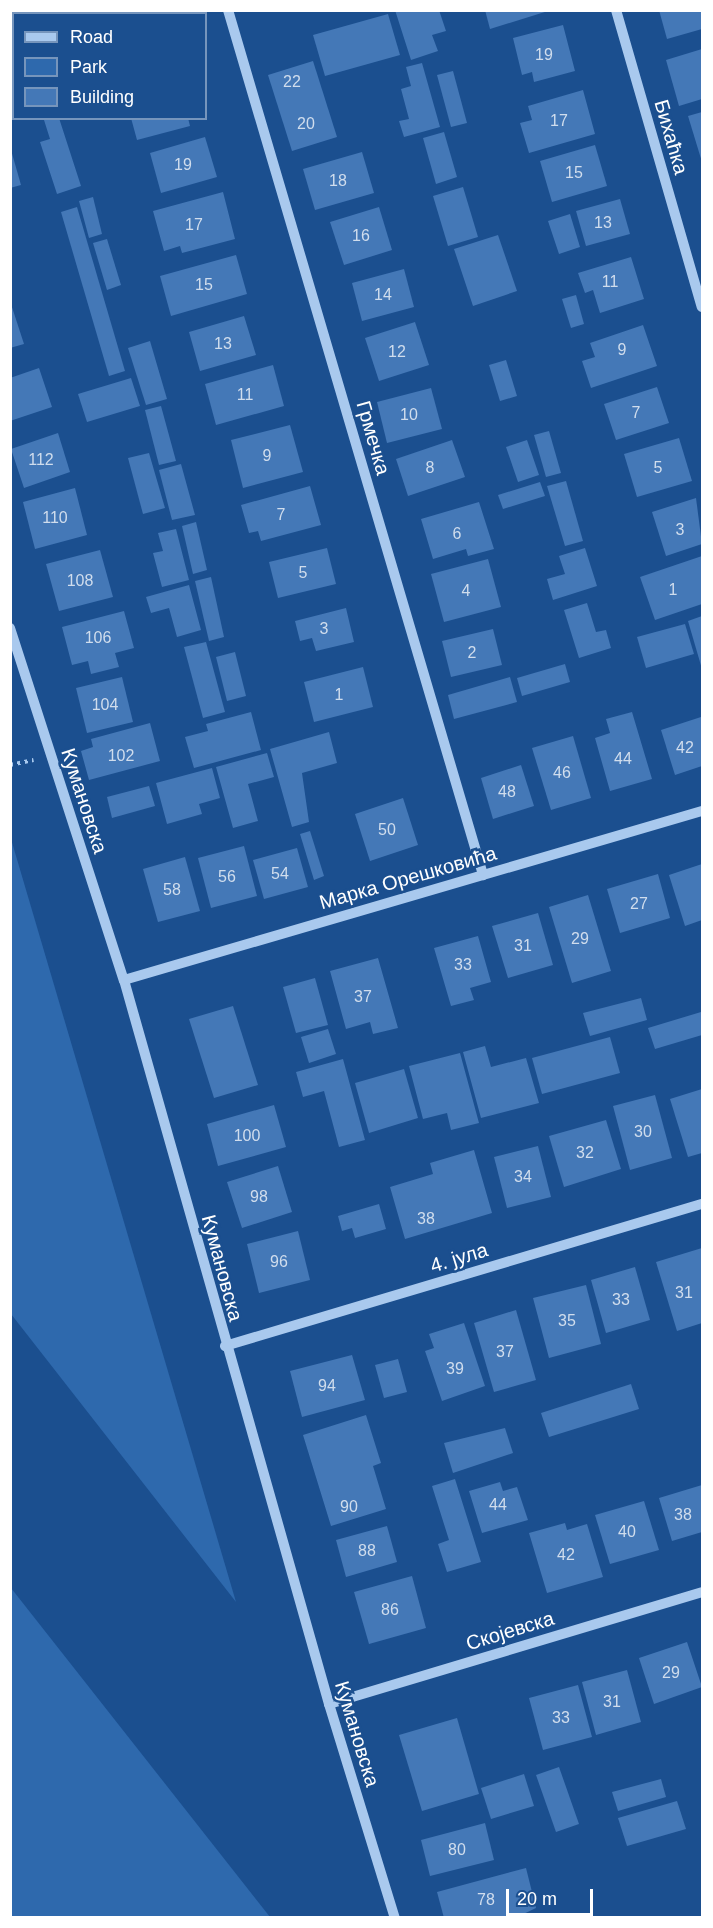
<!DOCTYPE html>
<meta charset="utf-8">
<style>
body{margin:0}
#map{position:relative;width:713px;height:1928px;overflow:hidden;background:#1b4f8f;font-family:Helvetica,sans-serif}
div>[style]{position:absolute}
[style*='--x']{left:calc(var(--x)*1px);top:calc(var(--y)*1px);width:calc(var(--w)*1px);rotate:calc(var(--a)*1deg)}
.green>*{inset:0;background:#2e69ad}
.building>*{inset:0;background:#4478b7}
.path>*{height:4px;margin-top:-2px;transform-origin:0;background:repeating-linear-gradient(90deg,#a9c9ee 0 3px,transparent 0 7.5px)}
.minor>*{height:10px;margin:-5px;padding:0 5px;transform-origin:5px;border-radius:5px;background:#a9c9ee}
span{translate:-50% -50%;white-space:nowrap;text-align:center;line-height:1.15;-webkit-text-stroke:5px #1b4f8f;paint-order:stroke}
.number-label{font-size:16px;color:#d0dded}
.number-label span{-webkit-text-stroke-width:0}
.street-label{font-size:20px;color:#fff}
.frame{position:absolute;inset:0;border:12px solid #fff;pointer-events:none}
.legend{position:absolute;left:12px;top:12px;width:195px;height:108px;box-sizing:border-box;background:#1b4f8f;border:2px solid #7695bc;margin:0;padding:8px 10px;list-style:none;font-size:18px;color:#fff}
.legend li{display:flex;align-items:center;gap:12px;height:30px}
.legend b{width:30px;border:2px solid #7695bc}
.scale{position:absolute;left:506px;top:1889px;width:87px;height:27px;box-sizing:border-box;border:3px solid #fff;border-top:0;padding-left:8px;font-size:18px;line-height:21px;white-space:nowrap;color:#fff;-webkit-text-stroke:4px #1b4f8f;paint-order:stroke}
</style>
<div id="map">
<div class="green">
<div style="clip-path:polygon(11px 839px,236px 1602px,11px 1314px)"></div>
<div style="clip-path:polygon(11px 1588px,270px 1917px,11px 1917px)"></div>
</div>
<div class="building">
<div style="clip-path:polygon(395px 10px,439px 10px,446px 31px,432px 35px,438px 51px,411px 60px)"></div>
<div style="clip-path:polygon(485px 10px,548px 10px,548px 11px,490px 29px)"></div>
<div style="clip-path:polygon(659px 10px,702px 10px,702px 29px,667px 39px)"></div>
<div style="clip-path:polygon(388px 14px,400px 55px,325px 76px,313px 35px)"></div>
<div style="clip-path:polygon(563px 25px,575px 71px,534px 82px,532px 72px,522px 75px,513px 38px)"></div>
<div style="clip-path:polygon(702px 49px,702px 99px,679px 106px,666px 60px)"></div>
<div style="clip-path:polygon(313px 61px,337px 137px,292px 151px,268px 75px)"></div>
<div style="clip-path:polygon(422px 63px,440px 127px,404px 137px,399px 121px,409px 119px,401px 89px,411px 86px,406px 67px)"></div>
<div style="clip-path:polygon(453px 71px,467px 123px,451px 127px,437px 75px)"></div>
<div style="clip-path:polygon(583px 90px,595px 134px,529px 153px,520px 123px,532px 120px,528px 106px)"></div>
<div style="clip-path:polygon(702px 112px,702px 162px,688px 116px)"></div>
<div style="clip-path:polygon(59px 118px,81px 186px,57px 194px,40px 142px,50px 139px,44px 120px)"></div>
<div style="clip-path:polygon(131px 118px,188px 118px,190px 126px,137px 140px)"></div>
<div style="clip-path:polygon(444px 132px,457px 177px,436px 184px,423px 138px)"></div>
<div style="clip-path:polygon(205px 137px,217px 177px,161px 193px,150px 153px)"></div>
<div style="clip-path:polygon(595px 145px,607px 186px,552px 202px,540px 161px)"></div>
<div style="clip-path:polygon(11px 150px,21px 185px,10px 188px,10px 151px)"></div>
<div style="clip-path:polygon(362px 152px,374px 193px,315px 210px,303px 169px)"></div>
<div style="clip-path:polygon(463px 187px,478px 237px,448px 246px,433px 196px)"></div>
<div style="clip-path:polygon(223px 192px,235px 239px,182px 253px,180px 246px,164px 251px,153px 211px)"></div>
<div style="clip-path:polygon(93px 197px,102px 234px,89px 238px,79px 201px)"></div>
<div style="clip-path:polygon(620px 199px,630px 234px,586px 246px,576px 211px)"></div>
<div style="clip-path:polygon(77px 207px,125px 371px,109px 376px,61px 212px)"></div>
<div style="clip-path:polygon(379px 207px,392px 250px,344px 265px,330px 222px)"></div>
<div style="clip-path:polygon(570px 214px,580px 247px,559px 254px,548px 221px)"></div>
<div style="clip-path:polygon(498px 235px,517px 291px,473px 306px,454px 249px)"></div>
<div style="clip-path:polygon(107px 239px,121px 285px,107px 290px,93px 243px)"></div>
<div style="clip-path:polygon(236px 255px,247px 294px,171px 316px,160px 276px)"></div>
<div style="clip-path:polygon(631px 257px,644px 299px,600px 313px,593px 290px,585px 293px,578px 273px)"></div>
<div style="clip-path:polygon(404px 269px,414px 307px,362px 321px,352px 283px)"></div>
<div style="clip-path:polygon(576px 295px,584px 324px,571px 328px,562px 299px)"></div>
<div style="clip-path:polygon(10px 301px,24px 344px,10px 348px)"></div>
<div style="clip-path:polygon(244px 316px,256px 355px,200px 371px,189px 332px)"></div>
<div style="clip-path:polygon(415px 322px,429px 365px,379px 381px,365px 338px)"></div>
<div style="clip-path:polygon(643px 325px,657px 366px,591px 388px,582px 361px,595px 357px,590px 343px)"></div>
<div style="clip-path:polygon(150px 341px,167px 399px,146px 405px,128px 348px)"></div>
<div style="clip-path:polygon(506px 360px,517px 396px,500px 401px,489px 365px)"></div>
<div style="clip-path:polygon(273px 365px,284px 406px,216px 425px,205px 384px)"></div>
<div style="clip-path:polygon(39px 368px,52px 407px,10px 421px,10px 378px)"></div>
<div style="clip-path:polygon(131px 378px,140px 406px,87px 422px,78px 394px)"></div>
<div style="clip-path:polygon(657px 387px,669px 423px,616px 440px,604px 404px)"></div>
<div style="clip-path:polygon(431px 388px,442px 429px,387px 443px,377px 402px)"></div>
<div style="clip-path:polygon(161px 406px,176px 461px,159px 465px,145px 410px)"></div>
<div style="clip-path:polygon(290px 425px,303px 472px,243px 488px,231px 440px)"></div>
<div style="clip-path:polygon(549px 431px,561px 473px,546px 477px,534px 435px)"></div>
<div style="clip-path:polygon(58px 433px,70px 472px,24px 488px,11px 449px)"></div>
<div style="clip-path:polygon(679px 438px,692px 481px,637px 497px,624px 454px)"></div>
<div style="clip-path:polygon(452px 440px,465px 477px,408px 496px,396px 459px)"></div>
<div style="clip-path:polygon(527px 440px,539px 475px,518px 482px,506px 447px)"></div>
<div style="clip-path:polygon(149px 453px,165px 508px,143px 514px,128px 458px)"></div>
<div style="clip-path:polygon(181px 464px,195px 515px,172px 520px,159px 470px)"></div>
<div style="clip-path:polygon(566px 481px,583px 541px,565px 546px,547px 486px)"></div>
<div style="clip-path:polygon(540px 482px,545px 496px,503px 509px,498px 495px)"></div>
<div style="clip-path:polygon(310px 486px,321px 525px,261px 541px,258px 531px,249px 533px,241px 505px)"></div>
<div style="clip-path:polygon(75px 488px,87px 535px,35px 549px,23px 502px)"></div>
<div style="clip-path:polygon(696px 498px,702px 544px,666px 556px,652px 512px)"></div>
<div style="clip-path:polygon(479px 502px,494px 549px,468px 556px,466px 549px,433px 559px,421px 519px)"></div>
<div style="clip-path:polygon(196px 522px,207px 570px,193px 574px,182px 526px)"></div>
<div style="clip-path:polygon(176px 529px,189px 580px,162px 587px,153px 553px,163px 551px,158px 533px)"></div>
<div style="clip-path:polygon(327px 548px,336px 584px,278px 598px,269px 562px)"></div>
<div style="clip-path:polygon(585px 548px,597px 586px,553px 600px,547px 579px,565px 574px,559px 556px)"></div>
<div style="clip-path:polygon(100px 550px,113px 597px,59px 611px,46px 564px)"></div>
<div style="clip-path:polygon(702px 556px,702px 604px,655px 620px,640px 577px)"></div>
<div style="clip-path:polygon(488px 559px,501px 607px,444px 622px,431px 574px)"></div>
<div style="clip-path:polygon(211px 577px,224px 637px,209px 641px,195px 581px)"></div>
<div style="clip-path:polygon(189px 585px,201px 630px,177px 637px,169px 608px,151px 613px,146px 597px)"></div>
<div style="clip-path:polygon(587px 603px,596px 632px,606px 630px,611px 648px,579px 658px,564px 610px)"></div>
<div style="clip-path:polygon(346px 608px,354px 642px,316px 651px,312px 638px,300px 641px,295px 621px)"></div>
<div style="clip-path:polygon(124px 611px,134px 648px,115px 653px,119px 667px,91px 674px,88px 661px,72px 665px,62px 627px)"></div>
<div style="clip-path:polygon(702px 616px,702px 669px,688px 621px)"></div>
<div style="clip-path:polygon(685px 624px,694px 654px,646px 668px,637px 637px)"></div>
<div style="clip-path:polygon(493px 629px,502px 665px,451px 677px,442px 641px)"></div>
<div style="clip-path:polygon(206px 642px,225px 712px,203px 718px,184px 647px)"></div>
<div style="clip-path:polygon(235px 652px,246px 696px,227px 701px,216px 657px)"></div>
<div style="clip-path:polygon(565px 664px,570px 682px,522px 696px,517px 678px)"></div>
<div style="clip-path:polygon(363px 667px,373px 707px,314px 722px,304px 682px)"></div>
<div style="clip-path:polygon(122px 677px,133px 722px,87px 733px,76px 688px)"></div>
<div style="clip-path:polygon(510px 677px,517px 702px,454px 719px,448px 695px)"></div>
<div style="clip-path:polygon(251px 712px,261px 750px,194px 768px,185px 737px,208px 731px,206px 724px)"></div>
<div style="clip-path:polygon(632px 712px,652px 779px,610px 791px,595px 738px,610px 733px,606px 719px)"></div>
<div style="clip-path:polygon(701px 717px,702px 766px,675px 775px,661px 730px)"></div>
<div style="clip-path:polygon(150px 723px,160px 761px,89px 780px,81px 751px,93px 747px,91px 739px)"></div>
<div style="clip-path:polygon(329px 732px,337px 763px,302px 773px,309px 822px,292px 827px,270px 749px)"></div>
<div style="clip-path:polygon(573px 736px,591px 798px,551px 810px,532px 748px)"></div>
<div style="clip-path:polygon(267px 753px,274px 777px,248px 784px,258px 821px,233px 828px,216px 767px)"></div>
<div style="clip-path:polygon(521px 765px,534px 806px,493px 819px,481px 778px)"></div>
<div style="clip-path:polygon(212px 768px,220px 798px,199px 804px,202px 814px,167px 824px,156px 783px)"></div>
<div style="clip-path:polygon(149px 786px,155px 806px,112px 818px,107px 797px)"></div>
<div style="clip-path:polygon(403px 798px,418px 845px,370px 861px,355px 814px)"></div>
<div style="clip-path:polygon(310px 831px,324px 876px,314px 880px,300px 834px)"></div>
<div style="clip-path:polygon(244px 846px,257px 896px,211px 908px,198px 858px)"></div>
<div style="clip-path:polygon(297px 848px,308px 887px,264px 899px,253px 860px)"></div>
<div style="clip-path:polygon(185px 857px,200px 911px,158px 922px,143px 869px)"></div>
<div style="clip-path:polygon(702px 864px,702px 920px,685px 926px,669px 875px)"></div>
<div style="clip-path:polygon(658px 874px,670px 918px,620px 933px,607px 889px)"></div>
<div style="clip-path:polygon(588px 895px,611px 971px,572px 983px,549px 907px)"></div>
<div style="clip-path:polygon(538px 913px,553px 965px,508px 978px,492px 926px)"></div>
<div style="clip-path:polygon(478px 936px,491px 982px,470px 988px,474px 1000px,451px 1006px,434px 948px)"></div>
<div style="clip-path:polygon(378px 958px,398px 1028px,373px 1034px,370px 1022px,346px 1029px,330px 971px)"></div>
<div style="clip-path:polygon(315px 978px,328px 1025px,296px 1033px,283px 987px)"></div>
<div style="clip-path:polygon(641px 998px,647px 1020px,590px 1036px,583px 1013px)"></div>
<div style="clip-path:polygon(233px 1006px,258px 1085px,214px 1098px,189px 1019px)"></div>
<div style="clip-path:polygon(701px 1012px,702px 1035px,655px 1049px,648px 1028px)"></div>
<div style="clip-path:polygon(328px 1029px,336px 1054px,309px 1063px,301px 1037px)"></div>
<div style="clip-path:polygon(610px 1037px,620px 1073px,542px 1094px,532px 1058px)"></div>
<div style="clip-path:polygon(485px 1046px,491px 1067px,526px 1058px,539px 1103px,481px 1118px,463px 1052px)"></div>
<div style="clip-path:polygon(460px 1053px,479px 1123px,451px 1130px,447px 1113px,423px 1119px,409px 1066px)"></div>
<div style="clip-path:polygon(343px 1059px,365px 1140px,339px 1147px,324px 1091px,303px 1097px,296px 1072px)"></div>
<div style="clip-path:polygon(404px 1069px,418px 1118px,369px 1133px,355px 1083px)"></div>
<div style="clip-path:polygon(702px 1089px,702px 1153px,688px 1157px,670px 1099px)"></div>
<div style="clip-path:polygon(655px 1095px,672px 1158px,630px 1170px,613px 1106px)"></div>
<div style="clip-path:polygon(274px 1105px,286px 1147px,218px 1166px,207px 1124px)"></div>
<div style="clip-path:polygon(606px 1120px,621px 1169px,564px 1187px,549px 1136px)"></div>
<div style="clip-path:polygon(538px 1146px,551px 1197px,507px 1208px,494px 1157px)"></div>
<div style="clip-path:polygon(474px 1150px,492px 1213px,405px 1239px,390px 1187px,433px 1174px,430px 1163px)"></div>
<div style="clip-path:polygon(278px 1166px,292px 1212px,242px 1228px,227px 1182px)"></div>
<div style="clip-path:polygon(379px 1204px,386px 1229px,355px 1238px,352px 1228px,342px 1231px,338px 1216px)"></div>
<div style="clip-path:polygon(298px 1231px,310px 1280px,259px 1293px,247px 1244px)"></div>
<div style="clip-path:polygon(702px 1248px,702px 1323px,677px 1331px,656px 1262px)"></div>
<div style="clip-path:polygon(635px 1267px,650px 1320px,606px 1333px,591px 1280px)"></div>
<div style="clip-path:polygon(586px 1285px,601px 1344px,549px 1358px,533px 1298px)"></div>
<div style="clip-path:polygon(516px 1310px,536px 1380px,494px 1392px,474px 1323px)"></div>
<div style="clip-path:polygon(464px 1323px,485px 1386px,442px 1401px,425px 1351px,434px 1348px,429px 1334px)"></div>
<div style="clip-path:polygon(352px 1355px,365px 1400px,302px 1417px,290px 1371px)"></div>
<div style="clip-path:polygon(398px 1359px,407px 1392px,384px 1398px,375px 1365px)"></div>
<div style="clip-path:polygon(631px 1384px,639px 1409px,549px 1437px,541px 1413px)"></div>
<div style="clip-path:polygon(366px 1415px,381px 1463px,373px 1466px,386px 1509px,331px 1526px,303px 1435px)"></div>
<div style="clip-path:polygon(505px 1428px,513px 1453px,453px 1473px,444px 1443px)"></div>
<div style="clip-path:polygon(455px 1479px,481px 1562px,447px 1572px,438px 1544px,449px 1540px,432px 1486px)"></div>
<div style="clip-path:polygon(500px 1482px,503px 1491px,517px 1487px,528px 1520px,482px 1533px,469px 1491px)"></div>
<div style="clip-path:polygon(702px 1485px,702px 1532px,672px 1541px,659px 1498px)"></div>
<div style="clip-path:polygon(644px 1501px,659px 1550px,610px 1564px,595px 1515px)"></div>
<div style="clip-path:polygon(565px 1523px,567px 1530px,587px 1524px,603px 1577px,547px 1593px,529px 1533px)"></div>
<div style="clip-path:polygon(387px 1526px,397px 1562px,346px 1577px,336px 1540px)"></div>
<div style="clip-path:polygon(412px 1576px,426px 1628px,369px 1644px,354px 1592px)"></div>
<div style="clip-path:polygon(687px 1642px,702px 1687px,654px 1704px,639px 1658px)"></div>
<div style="clip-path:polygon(627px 1670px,641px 1722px,596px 1735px,582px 1682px)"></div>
<div style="clip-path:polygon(578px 1685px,592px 1737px,543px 1750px,529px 1698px)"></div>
<div style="clip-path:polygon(457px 1718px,479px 1794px,422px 1811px,399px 1735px)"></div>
<div style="clip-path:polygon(559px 1767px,579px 1824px,556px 1832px,536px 1775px)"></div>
<div style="clip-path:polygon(524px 1774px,534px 1806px,491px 1819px,481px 1788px)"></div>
<div style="clip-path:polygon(661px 1779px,666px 1797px,618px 1811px,612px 1792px)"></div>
<div style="clip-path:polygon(677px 1801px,686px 1829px,627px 1846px,618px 1818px)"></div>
<div style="clip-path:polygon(485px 1823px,494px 1860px,430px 1876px,421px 1840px)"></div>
<div style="clip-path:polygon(526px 1868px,536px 1908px,515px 1918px,444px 1918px,437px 1892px)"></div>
</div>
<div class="path">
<div style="--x:10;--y:765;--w:24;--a:-12"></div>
</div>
<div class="minor">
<div style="--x:228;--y:10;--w:902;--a:73.57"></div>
<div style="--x:616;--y:10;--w:309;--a:73.9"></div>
<div style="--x:177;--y:14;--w:11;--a:-22"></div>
<div style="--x:10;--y:66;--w:4;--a:-14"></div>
<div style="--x:10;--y:628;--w:370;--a:72.1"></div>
<div style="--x:124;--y:980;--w:752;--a:74.19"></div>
<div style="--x:329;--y:1704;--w:224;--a:72.9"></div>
<div style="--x:124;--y:980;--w:602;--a:-16.3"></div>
<div style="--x:225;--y:1346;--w:498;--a:-16.6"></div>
<div style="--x:329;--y:1704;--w:389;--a:-16.7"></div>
</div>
<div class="number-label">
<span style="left:544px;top:55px">19</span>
<span style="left:292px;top:82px">22</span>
<span style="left:559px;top:121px">17</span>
<span style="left:306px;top:124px">20</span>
<span style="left:183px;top:165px">19</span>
<span style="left:574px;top:173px">15</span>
<span style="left:338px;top:181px">18</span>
<span style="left:603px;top:223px">13</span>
<span style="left:194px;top:225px">17</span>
<span style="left:361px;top:236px">16</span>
<span style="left:610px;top:282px">11</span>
<span style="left:204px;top:285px">15</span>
<span style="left:383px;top:295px">14</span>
<span style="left:223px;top:344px">13</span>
<span style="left:622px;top:350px">9</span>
<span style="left:397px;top:352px">12</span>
<span style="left:245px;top:395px">11</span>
<span style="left:636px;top:413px">7</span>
<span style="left:409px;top:415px">10</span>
<span style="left:267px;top:456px">9</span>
<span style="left:41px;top:460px">112</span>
<span style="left:430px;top:468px">8</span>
<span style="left:658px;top:468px">5</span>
<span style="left:281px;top:515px">7</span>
<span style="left:55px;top:518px">110</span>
<span style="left:680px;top:530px">3</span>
<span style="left:457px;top:534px">6</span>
<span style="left:303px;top:573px">5</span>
<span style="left:80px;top:581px">108</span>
<span style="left:673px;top:590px">1</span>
<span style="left:466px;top:591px">4</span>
<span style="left:324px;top:629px">3</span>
<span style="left:98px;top:638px">106</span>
<span style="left:472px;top:653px">2</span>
<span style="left:339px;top:695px">1</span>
<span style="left:105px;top:705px">104</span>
<span style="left:685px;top:748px">42</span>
<span style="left:121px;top:756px">102</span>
<span style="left:623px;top:759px">44</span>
<span style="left:562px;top:773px">46</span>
<span style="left:507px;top:792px">48</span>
<span style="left:387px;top:830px">50</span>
<span style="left:280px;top:874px">54</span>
<span style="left:227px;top:877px">56</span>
<span style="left:172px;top:890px">58</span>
<span style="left:639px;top:904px">27</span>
<span style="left:580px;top:939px">29</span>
<span style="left:523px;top:946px">31</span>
<span style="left:463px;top:965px">33</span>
<span style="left:363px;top:997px">37</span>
<span style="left:643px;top:1132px">30</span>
<span style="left:247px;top:1136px">100</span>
<span style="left:585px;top:1153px">32</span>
<span style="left:523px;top:1177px">34</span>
<span style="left:259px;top:1197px">98</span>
<span style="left:426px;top:1219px">38</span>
<span style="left:279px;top:1262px">96</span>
<span style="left:684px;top:1293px">31</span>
<span style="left:621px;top:1300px">33</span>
<span style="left:567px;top:1321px">35</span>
<span style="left:505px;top:1352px">37</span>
<span style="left:455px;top:1369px">39</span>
<span style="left:327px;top:1386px">94</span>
<span style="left:498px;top:1505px">44</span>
<span style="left:349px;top:1507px">90</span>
<span style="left:683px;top:1515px">38</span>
<span style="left:627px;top:1532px">40</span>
<span style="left:367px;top:1551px">88</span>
<span style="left:566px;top:1555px">42</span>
<span style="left:390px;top:1610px">86</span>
<span style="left:671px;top:1673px">29</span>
<span style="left:612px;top:1702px">31</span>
<span style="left:561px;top:1718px">33</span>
<span style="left:457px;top:1850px">80</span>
<span style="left:486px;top:1900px">78</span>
</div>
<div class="street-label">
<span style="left:671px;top:137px;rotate:74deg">Бихаћка</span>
<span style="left:373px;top:438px;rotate:74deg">Грмечка</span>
<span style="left:84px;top:801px;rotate:72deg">Кумановска</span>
<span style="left:408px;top:878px;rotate:-16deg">Марка Орешковића</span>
<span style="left:459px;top:1258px;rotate:-17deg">4. јула</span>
<span style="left:222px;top:1268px;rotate:75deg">Кумановска</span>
<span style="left:510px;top:1631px;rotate:-17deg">Скојевска</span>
<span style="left:357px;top:1734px;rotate:73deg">Кумановска</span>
</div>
<div class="frame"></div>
<ul class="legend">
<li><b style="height:8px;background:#a9c9ee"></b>Road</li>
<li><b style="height:16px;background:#2e69ad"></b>Park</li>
<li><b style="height:16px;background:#4478b7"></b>Building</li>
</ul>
<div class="scale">20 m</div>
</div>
